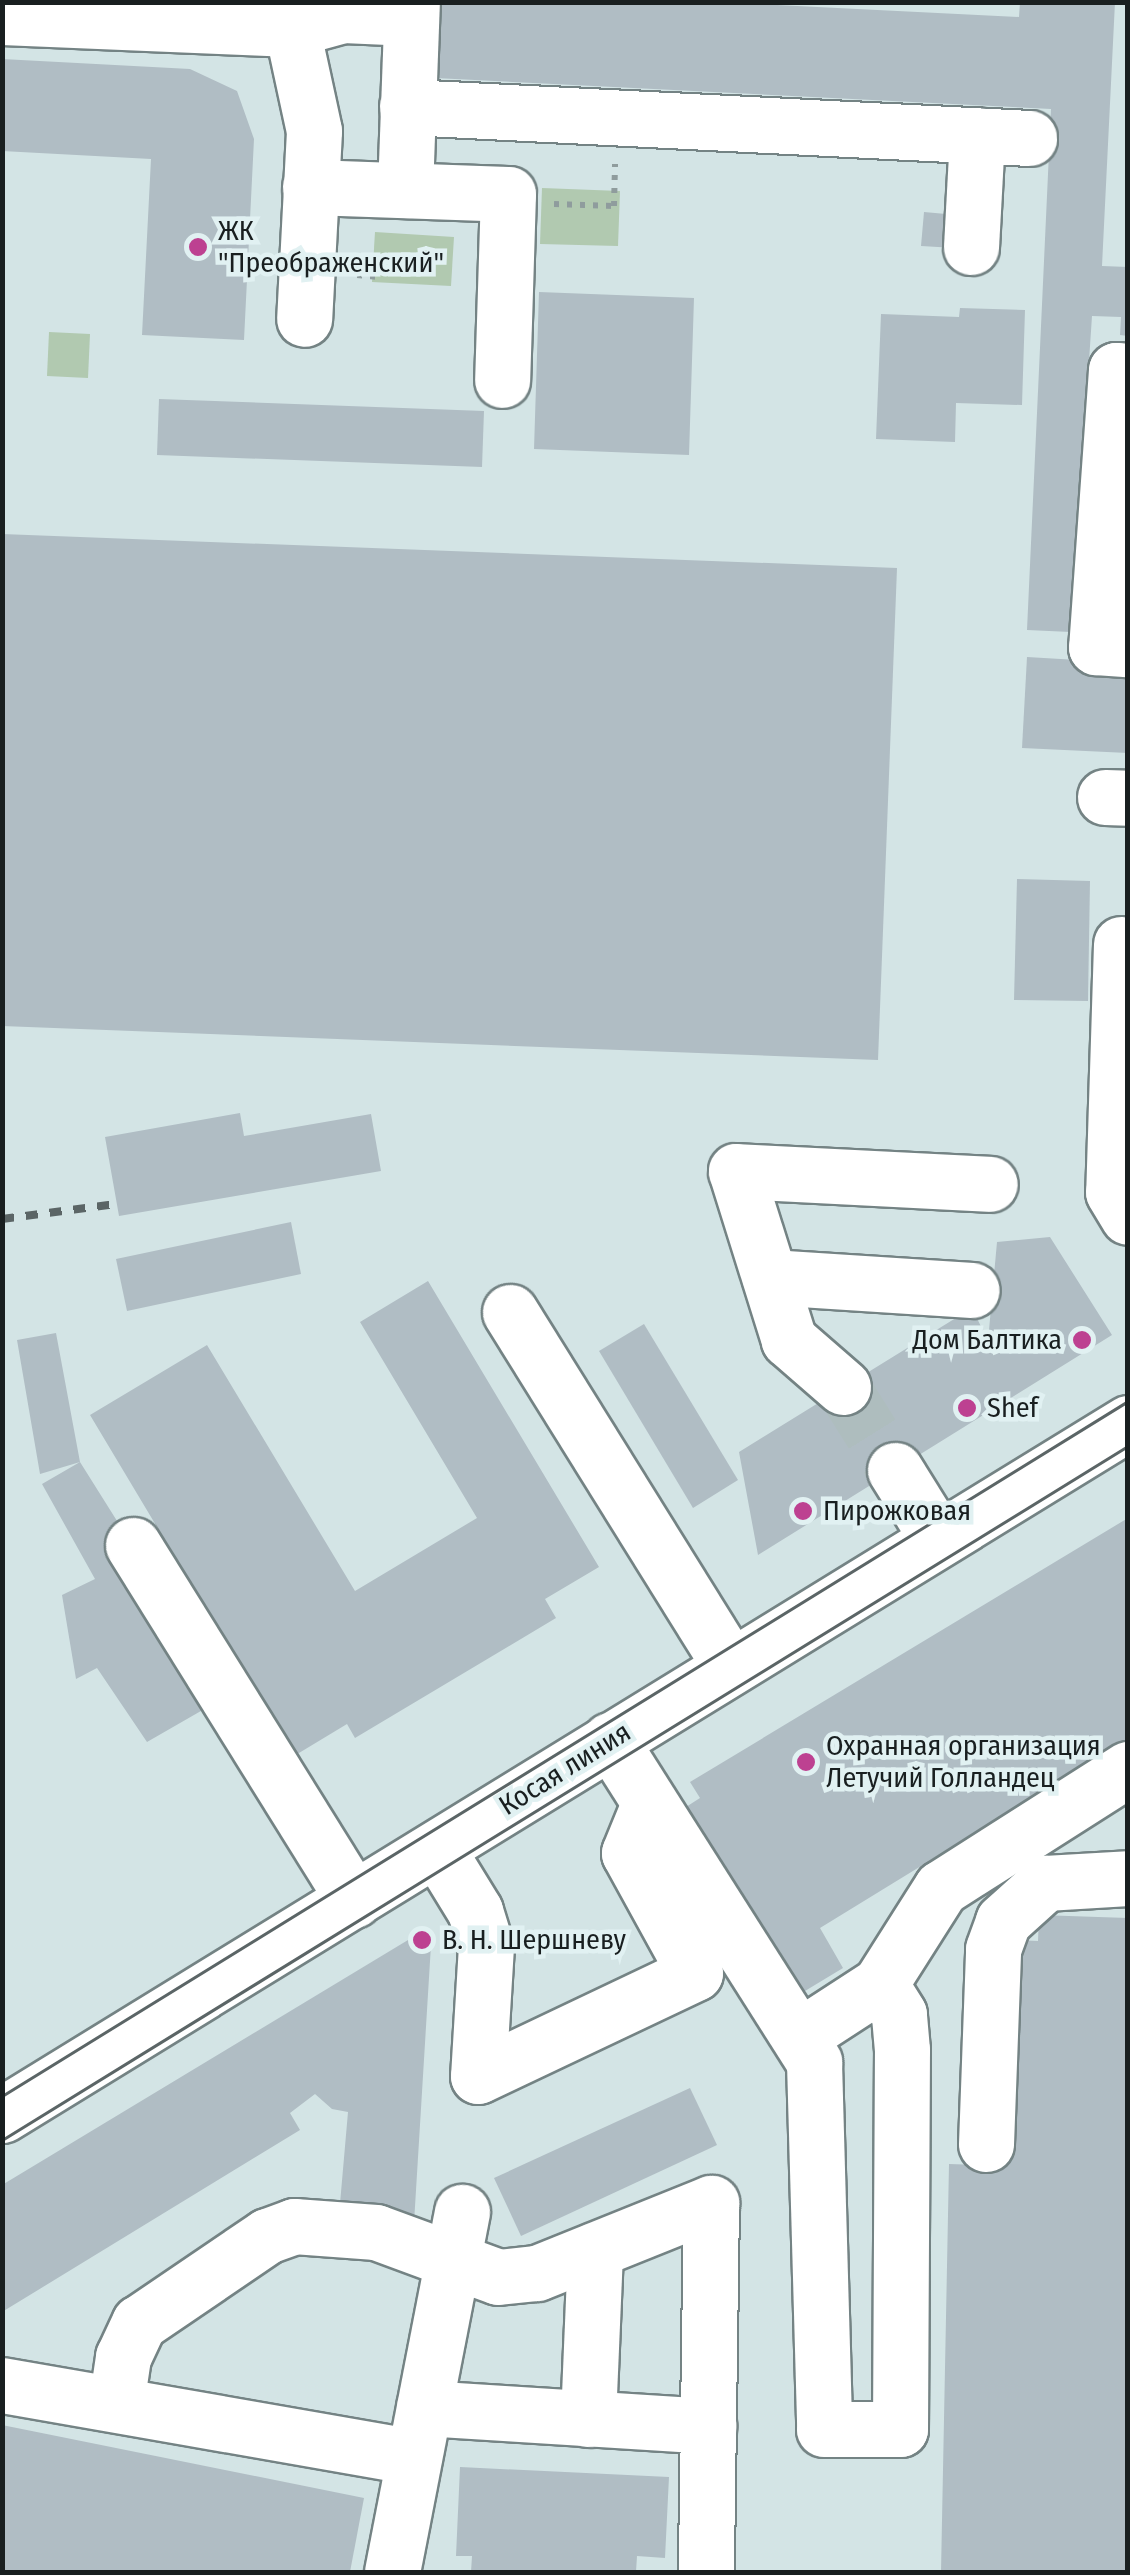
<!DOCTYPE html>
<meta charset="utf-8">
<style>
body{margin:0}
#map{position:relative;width:1130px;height:2575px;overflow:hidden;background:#d3e4e5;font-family:"Fira Sans Condensed",sans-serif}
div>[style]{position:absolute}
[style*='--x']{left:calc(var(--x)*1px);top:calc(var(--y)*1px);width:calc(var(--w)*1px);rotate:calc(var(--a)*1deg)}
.green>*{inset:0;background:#b1c9b0}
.building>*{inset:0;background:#b0bdc4}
.minor-tunnel>*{height:55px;margin-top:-27.5px;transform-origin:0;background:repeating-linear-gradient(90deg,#aebdbe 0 55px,transparent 0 83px)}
.path>*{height:6px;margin-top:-3px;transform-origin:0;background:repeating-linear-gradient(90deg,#8f9c9d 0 5px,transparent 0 13px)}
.roads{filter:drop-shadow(2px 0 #748384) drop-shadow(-2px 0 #748384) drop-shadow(0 2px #748384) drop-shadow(0 -2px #748384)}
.minor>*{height:55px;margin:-27.5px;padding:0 27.5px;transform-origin:27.5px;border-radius:27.5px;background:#fff}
.tram>*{height:2.5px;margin:-1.25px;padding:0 1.25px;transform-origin:1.25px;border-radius:1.25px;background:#5b6566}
.rail>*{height:8px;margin-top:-4px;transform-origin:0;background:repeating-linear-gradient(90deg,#5b6566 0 12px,transparent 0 24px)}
.dots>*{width:28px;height:28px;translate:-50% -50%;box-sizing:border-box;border:5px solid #e1f1f2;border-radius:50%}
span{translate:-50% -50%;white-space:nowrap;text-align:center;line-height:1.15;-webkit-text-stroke:9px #e1f1f2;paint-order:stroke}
.poi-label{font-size:28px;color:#191f20}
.left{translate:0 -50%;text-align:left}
.right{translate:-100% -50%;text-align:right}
.street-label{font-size:28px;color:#191f20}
.frame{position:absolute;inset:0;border:5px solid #191f20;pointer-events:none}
</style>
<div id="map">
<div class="green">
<div style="clip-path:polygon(542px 188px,620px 191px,618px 246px,540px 244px)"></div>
<div style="clip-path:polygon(375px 232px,454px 237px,451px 286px,372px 282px)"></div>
<div style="clip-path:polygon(49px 332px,90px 334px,88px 378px,47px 376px)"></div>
</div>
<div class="building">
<div style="clip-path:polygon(438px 2px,717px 2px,1019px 17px,1020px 2px,1115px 2px,1102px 266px,1128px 267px,1128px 336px,1120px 335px,1121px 317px,1092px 316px,1071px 632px,1027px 630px,1051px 109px,435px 78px)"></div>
<div style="clip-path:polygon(2px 59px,190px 69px,237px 91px,254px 139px,244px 340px,142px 335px,151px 159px,2px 151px)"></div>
<div style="clip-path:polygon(924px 212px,957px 215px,955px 248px,921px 246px)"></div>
<div style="clip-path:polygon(539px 292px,694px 298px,689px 455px,534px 449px)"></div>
<div style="clip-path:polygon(960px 308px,1025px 310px,1022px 405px,956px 403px,955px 442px,876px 439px,881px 314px,959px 317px)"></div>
<div style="clip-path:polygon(159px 399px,484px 411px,482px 467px,157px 455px)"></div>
<div style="clip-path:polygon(2px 534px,897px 568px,878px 1060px,2px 1026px)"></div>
<div style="clip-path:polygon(1027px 657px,1128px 663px,1128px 753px,1022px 748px)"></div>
<div style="clip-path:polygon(1017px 879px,1090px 881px,1088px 1001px,1014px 1000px)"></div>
<div style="clip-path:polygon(240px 1113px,244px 1136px,371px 1114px,381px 1171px,119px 1216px,105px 1137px)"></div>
<div style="clip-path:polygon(291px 1222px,301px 1274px,127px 1311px,116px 1259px)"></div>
<div style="clip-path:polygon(1050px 1237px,1112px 1335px,758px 1555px,739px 1452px,972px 1308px,988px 1341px,997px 1242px)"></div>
<div style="clip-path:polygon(428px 1281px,599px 1567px,545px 1599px,556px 1618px,355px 1738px,347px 1724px,294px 1756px,90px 1415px,207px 1345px,355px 1591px,477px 1518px,360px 1322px)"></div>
<div style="clip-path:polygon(644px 1324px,738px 1480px,693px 1508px,599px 1351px)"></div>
<div style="clip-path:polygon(56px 1333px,80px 1462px,227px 1696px,147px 1742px,97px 1668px,76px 1679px,62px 1595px,95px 1579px,42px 1484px,80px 1462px,40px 1474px,17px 1340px)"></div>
<div style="clip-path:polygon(1128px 1518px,1128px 1739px,820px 1928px,843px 1968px,800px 1994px,686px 1807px,700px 1798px,690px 1782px)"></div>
<div style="clip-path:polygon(1039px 1915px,1128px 1918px,1128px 2572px,941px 2572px,949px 2164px,1008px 2166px,1013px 1940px,1038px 1941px)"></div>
<div style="clip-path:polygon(413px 1937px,431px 1945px,414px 2223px,339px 2215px,348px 2112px,332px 2109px,315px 2094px,290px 2113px,300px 2130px,2px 2312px,2px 2185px)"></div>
<div style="clip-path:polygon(690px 2088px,717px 2145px,521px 2236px,494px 2178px)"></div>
<div style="clip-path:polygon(2px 2425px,364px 2498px,350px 2572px,2px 2572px)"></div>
<div style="clip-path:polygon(460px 2467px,669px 2477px,665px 2558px,637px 2556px,636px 2572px,471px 2572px,472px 2556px,456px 2556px)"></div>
</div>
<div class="minor-tunnel">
<div style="--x:843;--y:1387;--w:98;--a:57.9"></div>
</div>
<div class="path">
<div style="--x:554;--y:204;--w:60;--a:1.9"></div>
<div style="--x:614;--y:206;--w:42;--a:-88.6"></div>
<div style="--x:357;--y:275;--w:22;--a:5"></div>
</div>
<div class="roads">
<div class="minor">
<div style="--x:2;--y:17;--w:290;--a:2.4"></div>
<div style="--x:292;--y:29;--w:53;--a:-15.4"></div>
<div style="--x:343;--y:15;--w:68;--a:2.5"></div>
<div style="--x:292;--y:29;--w:104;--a:77.8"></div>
<div style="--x:314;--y:131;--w:188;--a:93"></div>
<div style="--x:407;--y:107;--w:623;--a:2.85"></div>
<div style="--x:310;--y:187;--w:198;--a:2"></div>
<div style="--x:508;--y:194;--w:186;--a:91.8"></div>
<div style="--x:405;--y:190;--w:188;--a:-87.9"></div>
<div style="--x:971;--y:247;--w:112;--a:-86.9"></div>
<div style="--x:1128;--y:371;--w:12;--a:-175"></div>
<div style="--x:1116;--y:370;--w:278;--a:94.1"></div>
<div style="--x:1096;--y:647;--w:32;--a:4"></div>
<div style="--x:1105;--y:797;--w:23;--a:2"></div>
<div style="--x:1121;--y:944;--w:248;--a:91.8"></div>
<div style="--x:1113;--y:1192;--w:29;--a:59"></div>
<div style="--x:770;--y:1277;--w:202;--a:3.7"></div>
<div style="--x:510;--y:1312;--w:417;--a:58.1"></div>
<div style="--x:843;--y:1387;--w:72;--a:-139"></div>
<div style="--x:789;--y:1340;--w:177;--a:-107.4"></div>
<div style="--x:736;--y:1171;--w:254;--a:2.9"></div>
<div style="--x:895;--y:1470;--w:81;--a:58.1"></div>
<div style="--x:133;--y:1545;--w:418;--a:58.1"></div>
<div style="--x:610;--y:1740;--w:381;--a:57.6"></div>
<div style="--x:814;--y:2062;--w:367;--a:88.4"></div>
<div style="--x:824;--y:2429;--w:76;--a:0"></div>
<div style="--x:900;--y:2429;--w:379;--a:-89.7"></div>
<div style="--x:902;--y:2050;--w:36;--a:-95"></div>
<div style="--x:899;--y:2014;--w:36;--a:-122"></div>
<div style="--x:437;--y:1849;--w:73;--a:58.5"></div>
<div style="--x:475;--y:1911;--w:37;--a:73"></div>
<div style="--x:486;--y:1946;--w:130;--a:93.5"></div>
<div style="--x:478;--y:2076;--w:240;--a:-25.4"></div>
<div style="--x:695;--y:1973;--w:137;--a:-118.8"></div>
<div style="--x:629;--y:1853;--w:53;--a:-67.8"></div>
<div style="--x:800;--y:2036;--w:95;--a:-33"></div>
<div style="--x:880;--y:1984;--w:114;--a:-57.6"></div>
<div style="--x:941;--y:1888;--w:222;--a:-32.5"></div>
<div style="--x:2;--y:2115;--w:1322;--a:-31.57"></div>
<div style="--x:986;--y:2144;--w:195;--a:-87.9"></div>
<div style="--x:993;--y:1949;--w:30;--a:-70"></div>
<div style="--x:1003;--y:1921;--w:57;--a:-42.1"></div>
<div style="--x:1045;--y:1883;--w:83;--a:-3.4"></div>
<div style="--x:2;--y:2385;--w:418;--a:9.9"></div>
<div style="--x:116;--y:2404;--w:48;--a:-81.5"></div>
<div style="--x:123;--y:2357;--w:38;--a:-65"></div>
<div style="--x:139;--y:2323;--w:155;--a:-34.2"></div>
<div style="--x:267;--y:2236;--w:29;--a:-20"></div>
<div style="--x:294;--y:2226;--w:82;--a:4.2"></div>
<div style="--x:376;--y:2232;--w:130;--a:20.2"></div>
<div style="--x:498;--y:2277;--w:39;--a:-6"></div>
<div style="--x:537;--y:2273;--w:188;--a:-21.9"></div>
<div style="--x:711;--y:2203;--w:369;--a:90.8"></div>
<div style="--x:424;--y:2408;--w:285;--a:3.6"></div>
<div style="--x:588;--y:2419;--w:169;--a:-87.6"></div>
<div style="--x:392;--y:2572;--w:367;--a:-79"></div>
</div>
</div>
<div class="tram">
<div style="--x:2;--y:2096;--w:1323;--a:-31.68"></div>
<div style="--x:2;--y:2140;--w:1323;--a:-31.65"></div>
</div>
<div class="rail">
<div style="--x:2;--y:1219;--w:115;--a:-7.5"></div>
</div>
<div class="dots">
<div style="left:198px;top:247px;background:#bd4191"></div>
<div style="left:1082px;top:1340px;background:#bd4191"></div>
<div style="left:967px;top:1408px;background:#bd4191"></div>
<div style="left:803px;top:1511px;background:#bd4191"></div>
<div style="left:806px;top:1762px;background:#bd4191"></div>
<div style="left:422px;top:1940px;background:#bd4191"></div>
</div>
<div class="poi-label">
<span class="left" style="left:218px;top:247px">ЖК<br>"Преображенский"</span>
<span class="right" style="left:1062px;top:1340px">Дом Балтика</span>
<span class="left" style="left:987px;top:1408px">Shef</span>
<span class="left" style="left:823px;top:1511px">Пирожковая</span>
<span class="left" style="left:826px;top:1762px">Охранная организация<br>Летучий Голландец</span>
<span class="left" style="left:442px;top:1940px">В. Н. Шершневу</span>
</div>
<div class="street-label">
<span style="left:565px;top:1769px;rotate:-32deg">Косая линия</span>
</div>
<div class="frame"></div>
</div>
